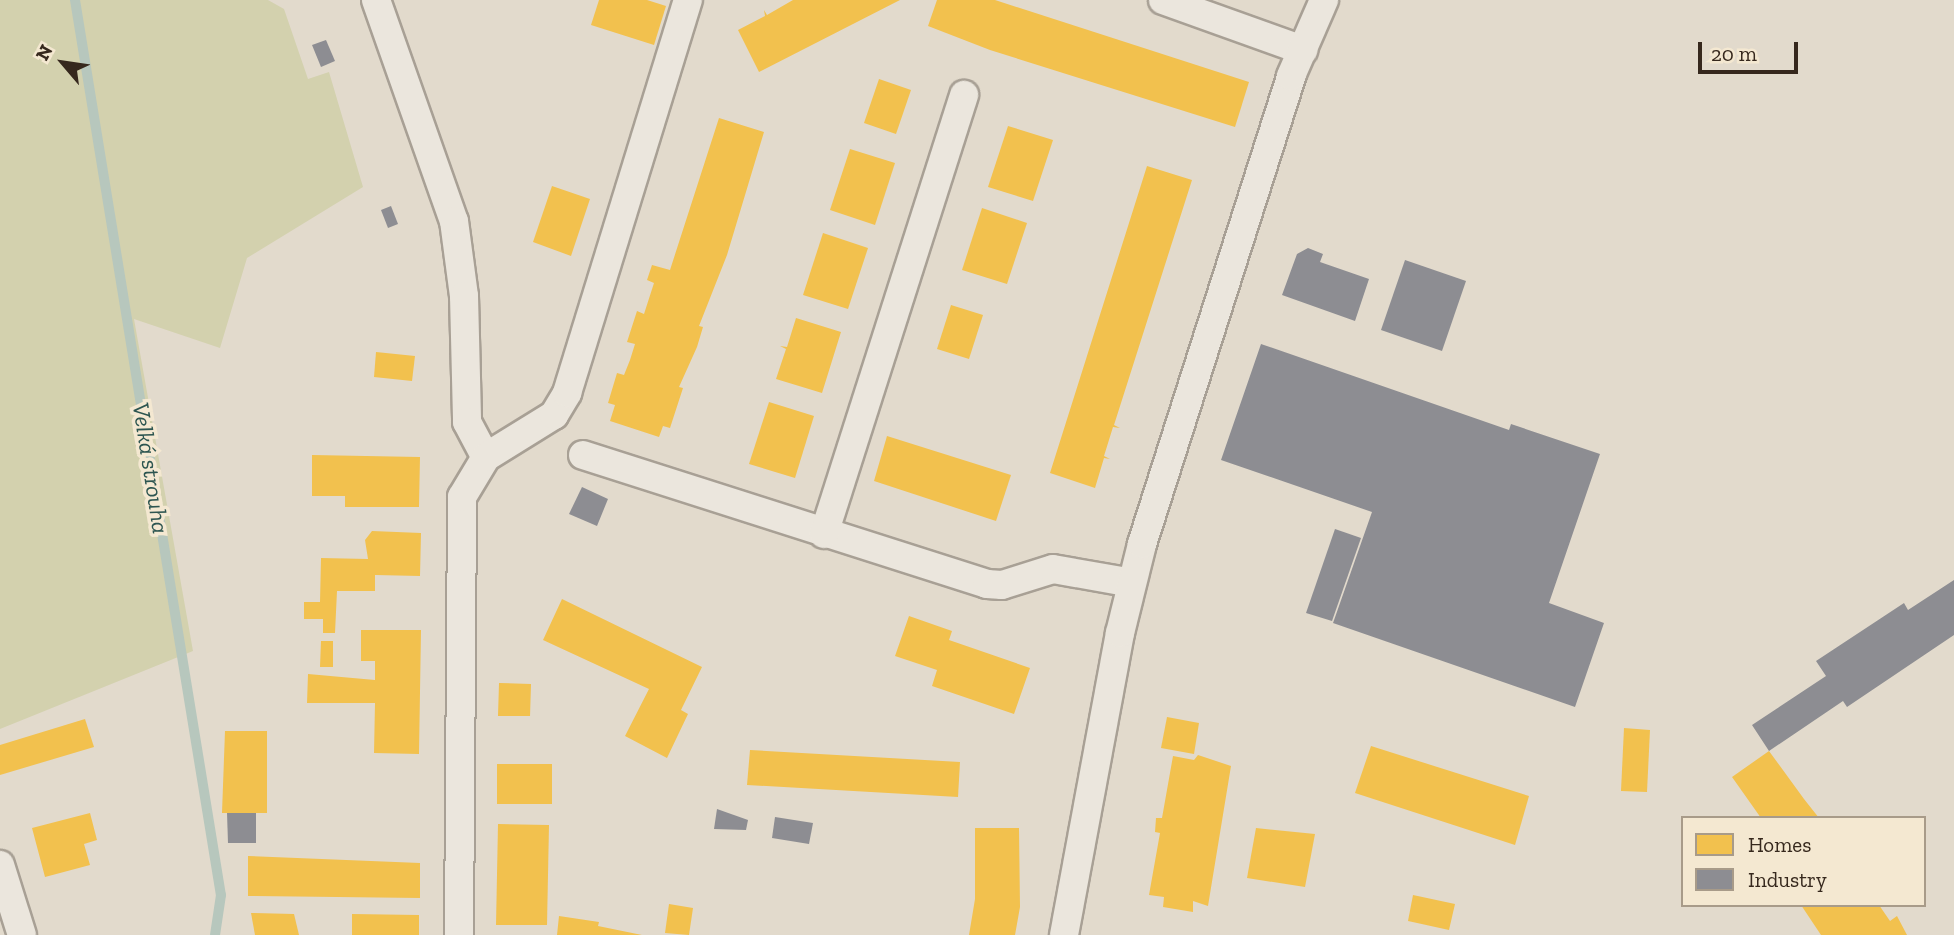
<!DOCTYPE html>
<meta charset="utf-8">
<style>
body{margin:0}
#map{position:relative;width:1954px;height:935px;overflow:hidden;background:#e2dacc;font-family:"Zilla Slab",serif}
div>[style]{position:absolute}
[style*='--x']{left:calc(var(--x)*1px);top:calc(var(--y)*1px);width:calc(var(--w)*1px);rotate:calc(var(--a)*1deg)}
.green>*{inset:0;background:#d3d1ae}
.homes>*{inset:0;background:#f2c14e}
.industry>*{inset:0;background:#8d8d92}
.stream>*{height:10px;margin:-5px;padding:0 5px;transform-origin:5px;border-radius:5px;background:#b7c7bd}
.roads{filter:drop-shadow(2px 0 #a8a095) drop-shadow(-2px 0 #a8a095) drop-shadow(0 2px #a8a095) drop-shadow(0 -2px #a8a095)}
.street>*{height:28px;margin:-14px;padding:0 14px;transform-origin:14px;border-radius:14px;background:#ebe6dd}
span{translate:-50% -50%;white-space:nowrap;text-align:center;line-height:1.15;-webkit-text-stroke:7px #f4e8d1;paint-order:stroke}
.water-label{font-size:24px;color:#2d5550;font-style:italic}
.legend{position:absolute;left:1681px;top:816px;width:245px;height:91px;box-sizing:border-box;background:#f4e8d1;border:2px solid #a89b89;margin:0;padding:9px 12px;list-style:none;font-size:21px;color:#36281d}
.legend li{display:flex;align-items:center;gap:14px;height:35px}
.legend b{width:35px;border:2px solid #a89b89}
.north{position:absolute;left:28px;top:28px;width:70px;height:70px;-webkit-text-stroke:5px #f4e8d1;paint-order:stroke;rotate:299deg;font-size:19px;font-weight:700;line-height:28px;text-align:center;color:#36281d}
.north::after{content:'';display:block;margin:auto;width:24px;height:32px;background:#36281d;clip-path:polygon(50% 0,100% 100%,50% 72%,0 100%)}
.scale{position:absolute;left:1698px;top:42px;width:100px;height:32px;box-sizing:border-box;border:4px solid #36281d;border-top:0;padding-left:9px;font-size:21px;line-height:24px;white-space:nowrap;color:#36281d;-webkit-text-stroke:5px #f4e8d1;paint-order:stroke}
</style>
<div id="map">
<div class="green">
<div style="clip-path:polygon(0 0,268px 0,284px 9px,308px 79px,329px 72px,363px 187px,247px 258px,220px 348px,134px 319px,193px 651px,0 729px)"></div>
</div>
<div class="homes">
<div style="clip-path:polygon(599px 0,647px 0,666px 6px,654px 45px,591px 25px)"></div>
<div style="clip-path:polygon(793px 0,900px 0,759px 72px,738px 30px,765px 16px,764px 10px,767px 15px)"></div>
<div style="clip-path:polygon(937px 0,995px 0,1249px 82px,1235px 127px,990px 50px,928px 26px)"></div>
<div style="clip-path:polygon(879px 79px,911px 90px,896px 134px,864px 123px)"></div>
<div style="clip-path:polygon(719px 118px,764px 132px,727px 255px,699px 326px,703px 327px,697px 347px,679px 387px,683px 388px,670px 428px,663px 426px,659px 437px,610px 421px,615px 405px,608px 403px,617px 373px,624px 375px,630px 360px,635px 344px,627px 342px,637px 311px,644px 314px,654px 283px,647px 280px,652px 265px,670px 270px)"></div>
<div style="clip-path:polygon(1008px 126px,1053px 140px,1033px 201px,988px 187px)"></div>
<div style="clip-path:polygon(850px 149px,895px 163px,875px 225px,830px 210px)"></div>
<div style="clip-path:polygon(1147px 166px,1192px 180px,1114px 425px,1120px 428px,1113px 427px,1104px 456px,1110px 459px,1104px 458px,1095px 488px,1050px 473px)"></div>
<div style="clip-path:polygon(552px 186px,590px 199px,571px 256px,533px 242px)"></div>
<div style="clip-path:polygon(982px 208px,1027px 223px,1007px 284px,962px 270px)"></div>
<div style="clip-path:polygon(823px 233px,868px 248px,848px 309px,803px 295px)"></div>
<div style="clip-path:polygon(951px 305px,983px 315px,969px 359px,937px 349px)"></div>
<div style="clip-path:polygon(796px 318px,841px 332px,822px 393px,776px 379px,786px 349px,780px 346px,787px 347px)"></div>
<div style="clip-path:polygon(376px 352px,415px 356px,412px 381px,374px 377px)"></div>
<div style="clip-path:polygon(769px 402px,814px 416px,795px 478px,749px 464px)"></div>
<div style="clip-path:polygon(887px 436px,1011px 475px,996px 521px,874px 481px)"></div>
<div style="clip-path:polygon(312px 455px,420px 457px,419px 507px,345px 507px,345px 496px,312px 496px)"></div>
<div style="clip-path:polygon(372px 531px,421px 533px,420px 576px,375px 575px,375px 591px,337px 591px,335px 633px,323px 633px,323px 619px,304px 619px,304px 602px,320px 602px,321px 558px,368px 559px,365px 540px)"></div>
<div style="clip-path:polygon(562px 599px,702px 667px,681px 710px,688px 714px,667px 758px,625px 736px,649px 689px,543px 640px)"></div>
<div style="clip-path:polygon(909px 616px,952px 631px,949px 640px,1030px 668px,1014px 714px,932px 686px,937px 670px,895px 656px)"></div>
<div style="clip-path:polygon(361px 630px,421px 630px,419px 754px,374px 753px,375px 703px,307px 703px,308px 674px,375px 680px,375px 661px,361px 661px)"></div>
<div style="clip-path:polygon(321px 641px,333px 641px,333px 667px,320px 667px)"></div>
<div style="clip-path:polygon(499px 683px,531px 684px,530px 716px,498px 716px)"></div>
<div style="clip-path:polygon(1167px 717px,1199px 723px,1194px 754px,1161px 748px)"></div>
<div style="clip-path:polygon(85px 719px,94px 747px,0 775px,0 745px)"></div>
<div style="clip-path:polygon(1624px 728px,1650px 730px,1647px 792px,1621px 791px)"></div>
<div style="clip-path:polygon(225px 731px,267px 731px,267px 813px,222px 813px)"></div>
<div style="clip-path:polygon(1371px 746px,1529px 796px,1515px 845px,1355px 793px)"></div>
<div style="clip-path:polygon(750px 750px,960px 762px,958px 797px,747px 785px)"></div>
<div style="clip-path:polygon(1769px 751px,1804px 799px,1819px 818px,1761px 818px,1732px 777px)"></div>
<div style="clip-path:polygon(1198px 755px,1231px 766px,1208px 906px,1193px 901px,1193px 912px,1163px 907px,1164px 897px,1149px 895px,1160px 833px,1155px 832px,1156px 818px,1162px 818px,1173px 756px,1194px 760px)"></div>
<div style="clip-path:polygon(497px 764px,552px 764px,552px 804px,497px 804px)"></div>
<div style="clip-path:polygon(90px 813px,97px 840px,84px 844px,90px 865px,45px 877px,32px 828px)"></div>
<div style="clip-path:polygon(498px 824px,549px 825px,547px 925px,496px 925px)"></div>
<div style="clip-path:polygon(975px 828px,1019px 828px,1020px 907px,1015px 935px,969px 935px,975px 899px)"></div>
<div style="clip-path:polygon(1256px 828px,1315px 834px,1305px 887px,1247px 878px)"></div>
<div style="clip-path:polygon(248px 856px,420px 863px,420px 898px,248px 896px)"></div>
<div style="clip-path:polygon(1413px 895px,1455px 904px,1449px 930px,1408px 921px)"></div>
<div style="clip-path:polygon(669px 904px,693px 908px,689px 935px,665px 933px)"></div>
<div style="clip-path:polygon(1801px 905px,1879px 905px,1890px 921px,1897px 916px,1907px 935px,1821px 935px)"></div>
<div style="clip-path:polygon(251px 913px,294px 914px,299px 935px,255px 935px)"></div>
<div style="clip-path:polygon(352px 914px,419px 915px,419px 935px,352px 935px)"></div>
<div style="clip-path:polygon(559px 916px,599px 922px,598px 926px,642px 935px,557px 935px)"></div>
</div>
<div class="industry">
<div style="clip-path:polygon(326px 40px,335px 61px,321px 67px,312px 45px)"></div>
<div style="clip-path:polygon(391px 206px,398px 224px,388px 228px,381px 210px)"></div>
<div style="clip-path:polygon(1308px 248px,1323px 254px,1320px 262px,1369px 279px,1355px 321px,1282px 295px,1297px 254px)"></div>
<div style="clip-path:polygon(1405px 260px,1466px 281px,1442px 351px,1381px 330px)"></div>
<div style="clip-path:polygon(1261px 344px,1509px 430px,1511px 424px,1600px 454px,1549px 603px,1604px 623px,1575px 707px,1333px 623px,1372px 512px,1221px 460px)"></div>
<div style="clip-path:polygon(582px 487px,608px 499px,597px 526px,569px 514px)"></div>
<div style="clip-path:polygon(1335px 529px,1361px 538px,1332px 621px,1306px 613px)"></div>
<div style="clip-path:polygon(1954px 580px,1954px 635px,1847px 707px,1843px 701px,1769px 751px,1752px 725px,1826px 676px,1816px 661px,1904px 603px,1908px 610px)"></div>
<div style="clip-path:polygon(717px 809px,748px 820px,746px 830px,714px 829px)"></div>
<div style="clip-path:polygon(227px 813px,256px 813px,256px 843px,228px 843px)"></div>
<div style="clip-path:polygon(775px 817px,813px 823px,809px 844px,772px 838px)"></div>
</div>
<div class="stream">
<div style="--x:75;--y:0;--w:907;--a:80.74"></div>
<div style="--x:221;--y:895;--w:40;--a:98.5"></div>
</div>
<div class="roads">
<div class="street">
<div style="--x:376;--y:0;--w:234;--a:70.6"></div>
<div style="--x:454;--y:221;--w:76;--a:82.4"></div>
<div style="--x:464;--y:296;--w:126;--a:88.6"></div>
<div style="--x:467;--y:422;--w:40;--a:62"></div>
<div style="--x:1163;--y:0;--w:149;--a:19.7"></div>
<div style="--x:583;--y:455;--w:424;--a:17.7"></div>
<div style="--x:987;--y:584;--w:15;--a:4"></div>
<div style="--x:1002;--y:585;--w:53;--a:-17.4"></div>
<div style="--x:1053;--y:569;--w:80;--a:10"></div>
<div style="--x:824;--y:534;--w:461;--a:-72.3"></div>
<div style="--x:0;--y:865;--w:73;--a:72.6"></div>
<div style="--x:459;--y:935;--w:438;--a:-89.6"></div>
<div style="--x:462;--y:497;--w:47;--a:-59"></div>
<div style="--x:486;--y:457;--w:80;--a:-31.7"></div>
<div style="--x:554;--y:415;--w:26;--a:-59"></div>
<div style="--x:567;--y:393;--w:411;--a:-72.9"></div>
<div style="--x:1064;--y:935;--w:307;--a:-79.5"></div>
<div style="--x:1120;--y:633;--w:92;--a:-76.1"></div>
<div style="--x:1142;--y:544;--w:491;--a:-72.3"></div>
<div style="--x:1291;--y:76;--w:83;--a:-66.5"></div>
</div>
</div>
<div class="water-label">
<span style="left:151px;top:468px;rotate:81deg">Velká strouha</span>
</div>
<ul class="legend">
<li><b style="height:19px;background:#f2c14e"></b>Homes</li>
<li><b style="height:19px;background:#8d8d92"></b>Industry</li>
</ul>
<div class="north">N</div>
<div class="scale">20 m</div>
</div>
